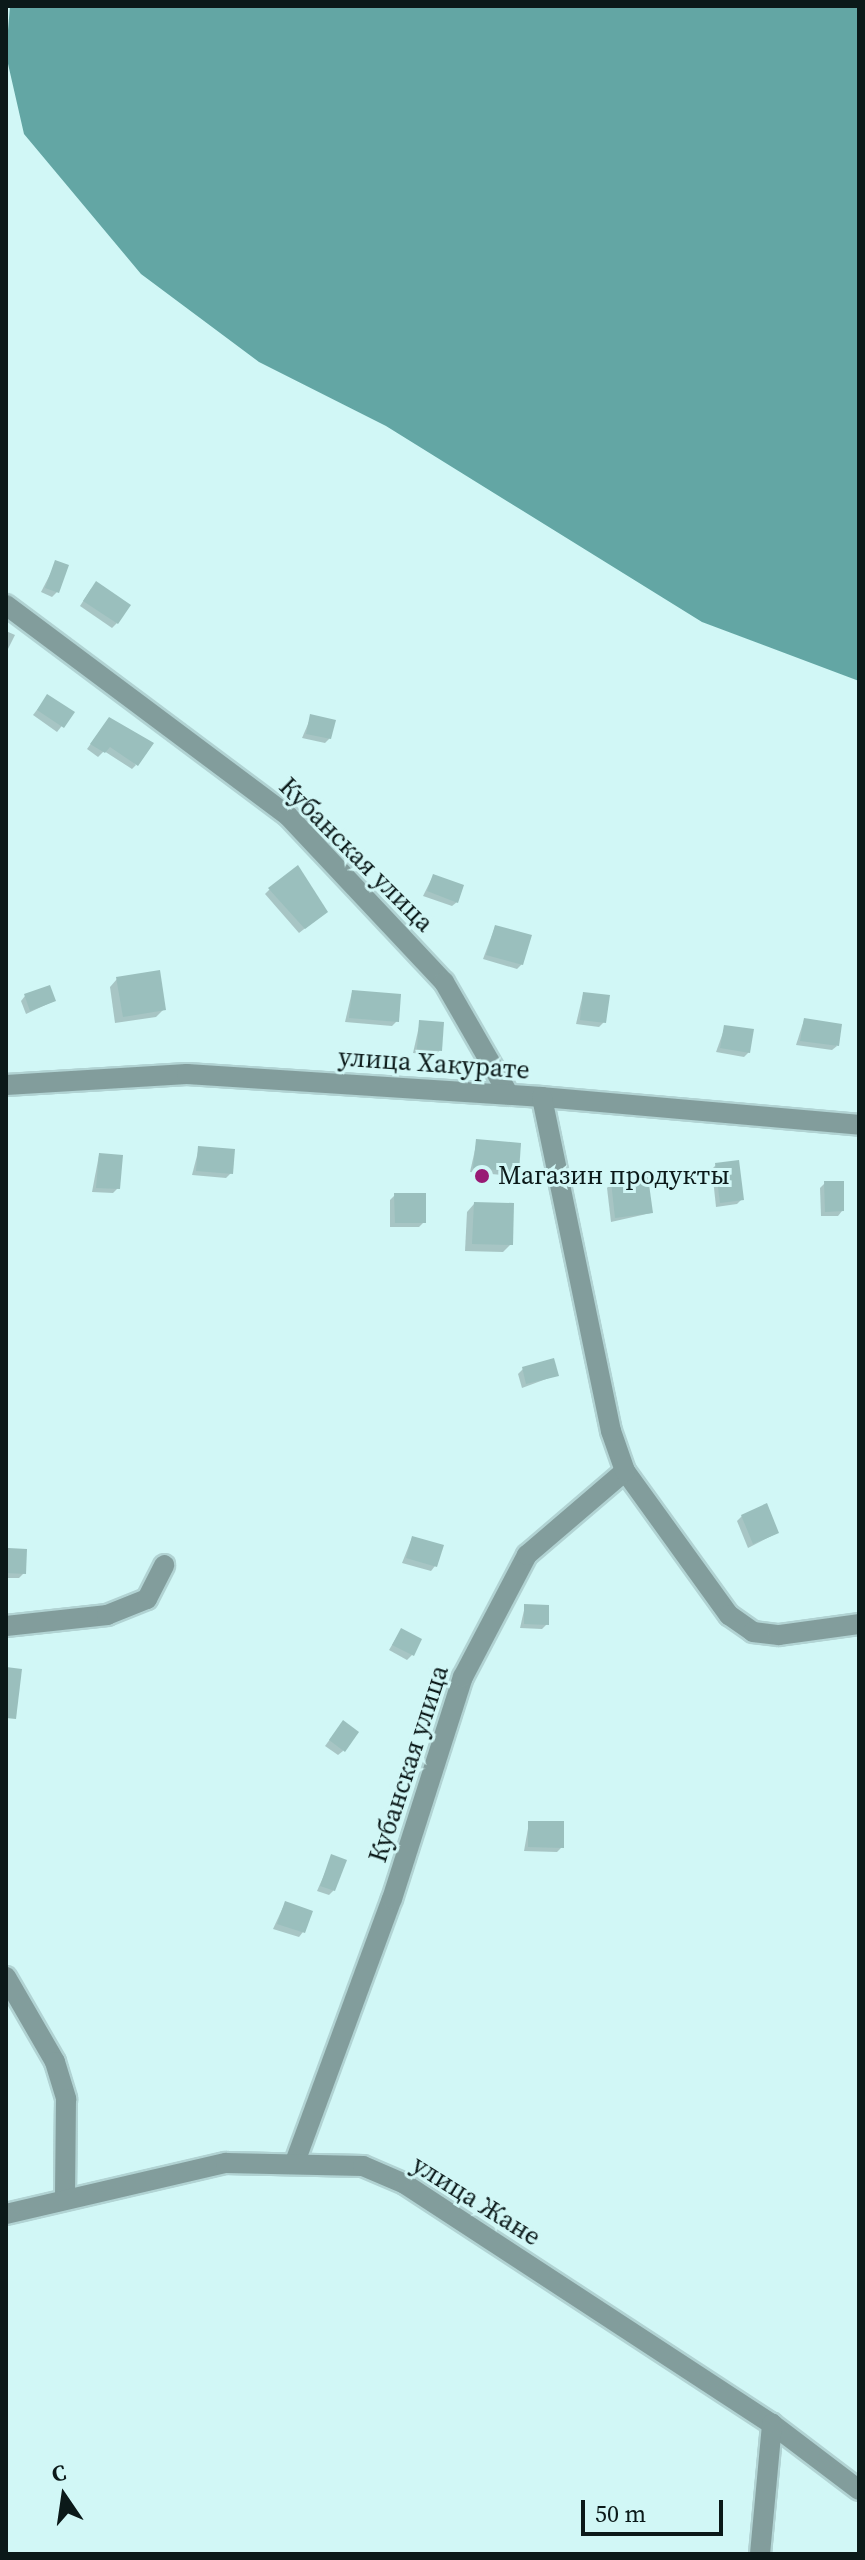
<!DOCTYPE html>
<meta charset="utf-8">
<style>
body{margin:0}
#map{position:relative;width:865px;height:2560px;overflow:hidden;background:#d1f7f6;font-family:"Source Serif 4",serif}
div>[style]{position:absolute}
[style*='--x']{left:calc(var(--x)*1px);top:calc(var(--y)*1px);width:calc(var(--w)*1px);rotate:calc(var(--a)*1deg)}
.water>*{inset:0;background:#63a6a4}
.shadow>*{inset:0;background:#0003}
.building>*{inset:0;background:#9abfbd}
.roads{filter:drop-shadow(2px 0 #b1d3d3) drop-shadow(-2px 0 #b1d3d3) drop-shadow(0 2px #b1d3d3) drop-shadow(0 -2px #b1d3d3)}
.minor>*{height:20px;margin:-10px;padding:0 10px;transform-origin:10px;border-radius:10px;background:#829d9c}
.dots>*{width:22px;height:22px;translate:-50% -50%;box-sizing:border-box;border:4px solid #d1f7f6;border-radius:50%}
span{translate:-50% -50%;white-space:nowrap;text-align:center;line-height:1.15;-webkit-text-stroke:6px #d1f7f6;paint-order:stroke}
.street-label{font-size:26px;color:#0b1919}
.poi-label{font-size:26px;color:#0b1919}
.left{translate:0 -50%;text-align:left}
.frame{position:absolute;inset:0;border:8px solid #0b1919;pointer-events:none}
.north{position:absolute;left:24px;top:2456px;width:80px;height:80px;-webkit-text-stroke:6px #d1f7f6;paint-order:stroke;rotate:347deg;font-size:22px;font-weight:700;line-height:32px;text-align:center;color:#0b1919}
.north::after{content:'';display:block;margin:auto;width:28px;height:36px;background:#0b1919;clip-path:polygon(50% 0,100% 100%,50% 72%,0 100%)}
.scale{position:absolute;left:581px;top:2500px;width:142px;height:36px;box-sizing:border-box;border:4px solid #0b1919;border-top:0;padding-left:10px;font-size:24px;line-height:28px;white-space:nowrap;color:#0b1919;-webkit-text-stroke:6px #d1f7f6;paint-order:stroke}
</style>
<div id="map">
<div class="water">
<div style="clip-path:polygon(10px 6px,859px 6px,859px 681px,702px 622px,386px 426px,259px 362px,141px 274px,24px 134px,6px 55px)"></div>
</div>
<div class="shadow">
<div style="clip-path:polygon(56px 563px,57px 592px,52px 597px,41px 592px)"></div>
<div style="clip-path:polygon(91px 589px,117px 623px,112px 628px,80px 606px)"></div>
<div style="clip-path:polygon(6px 631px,15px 635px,6px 653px)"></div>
<div style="clip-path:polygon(43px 702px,72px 713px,57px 732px,33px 715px)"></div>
<div style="clip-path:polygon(311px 717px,330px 738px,325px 743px,302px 738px)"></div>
<div style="clip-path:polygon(105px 724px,136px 765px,132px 769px,104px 751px,98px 757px,87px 749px)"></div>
<div style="clip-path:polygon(433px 876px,457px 902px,452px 906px,423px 896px)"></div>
<div style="clip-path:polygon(270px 889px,321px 916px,299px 933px,265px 894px)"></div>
<div style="clip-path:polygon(495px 927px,522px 964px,517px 969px,483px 959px)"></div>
<div style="clip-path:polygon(117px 979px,164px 1009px,156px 1017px,115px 1023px,110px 987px)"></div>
<div style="clip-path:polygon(352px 992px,397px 1021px,392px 1026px,345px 1022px)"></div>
<div style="clip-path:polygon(583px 994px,604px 1022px,599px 1027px,576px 1024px)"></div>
<div style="clip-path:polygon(25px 996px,54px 1001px,26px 1014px,21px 1001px)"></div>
<div style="clip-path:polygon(804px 1020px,837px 1046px,832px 1050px,796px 1045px)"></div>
<div style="clip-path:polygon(420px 1022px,440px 1050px,435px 1055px,413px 1053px)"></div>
<div style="clip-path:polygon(725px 1027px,749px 1052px,744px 1057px,716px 1052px)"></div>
<div style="clip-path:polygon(477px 1141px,517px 1171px,512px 1176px,470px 1172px)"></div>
<div style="clip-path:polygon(199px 1148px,231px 1173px,226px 1178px,192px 1175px)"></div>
<div style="clip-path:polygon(99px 1155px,118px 1188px,113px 1193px,92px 1192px)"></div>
<div style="clip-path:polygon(716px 1165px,742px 1199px,737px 1204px,716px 1207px,712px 1169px)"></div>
<div style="clip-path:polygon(611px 1183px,651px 1213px,611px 1222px,607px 1188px)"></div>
<div style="clip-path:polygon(825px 1183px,842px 1211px,838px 1216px,821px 1216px,820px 1188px)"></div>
<div style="clip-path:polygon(395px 1195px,424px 1222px,419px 1227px,390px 1227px,390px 1200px)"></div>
<div style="clip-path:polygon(474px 1204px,511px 1244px,503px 1252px,465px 1251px,467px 1212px)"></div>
<div style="clip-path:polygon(523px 1369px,557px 1375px,522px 1388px,518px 1374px)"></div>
<div style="clip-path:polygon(742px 1516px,777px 1533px,748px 1548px,737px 1521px)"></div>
<div style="clip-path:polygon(412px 1538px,435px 1566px,431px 1571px,402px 1563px)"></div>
<div style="clip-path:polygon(8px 1550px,24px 1573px,19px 1578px,6px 1578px)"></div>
<div style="clip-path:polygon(525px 1606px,547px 1624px,542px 1629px,520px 1628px)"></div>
<div style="clip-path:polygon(401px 1630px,412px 1655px,407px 1660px,389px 1650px)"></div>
<div style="clip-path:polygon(339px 1727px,343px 1751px,338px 1755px,325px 1746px)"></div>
<div style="clip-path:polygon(529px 1823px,562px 1847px,557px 1852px,524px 1851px)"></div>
<div style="clip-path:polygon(332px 1857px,334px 1890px,329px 1895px,317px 1891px)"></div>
<div style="clip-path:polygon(285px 1903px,303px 1932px,299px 1937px,273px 1929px)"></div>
</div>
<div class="building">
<div style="clip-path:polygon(55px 560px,69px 565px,59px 593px,45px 588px)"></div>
<div style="clip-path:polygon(96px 581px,131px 605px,118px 624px,83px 601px)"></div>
<div style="clip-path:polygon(47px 694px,75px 712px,64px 728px,37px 710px)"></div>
<div style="clip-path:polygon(310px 714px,336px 720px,331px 739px,306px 734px)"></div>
<div style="clip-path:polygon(109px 717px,154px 743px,138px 766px,110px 747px,105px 753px,90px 744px)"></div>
<div style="clip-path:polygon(298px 865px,328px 912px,305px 929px,268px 888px)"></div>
<div style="clip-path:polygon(433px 874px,464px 885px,458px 903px,427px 891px)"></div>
<div style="clip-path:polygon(495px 925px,532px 935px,523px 965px,486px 955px)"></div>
<div style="clip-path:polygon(160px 970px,166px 1010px,123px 1017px,116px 977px)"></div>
<div style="clip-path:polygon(50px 985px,56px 1001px,30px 1011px,24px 994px)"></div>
<div style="clip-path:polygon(352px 990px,401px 994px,399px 1022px,349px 1018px)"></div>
<div style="clip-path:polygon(583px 992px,610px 995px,606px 1023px,580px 1020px)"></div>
<div style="clip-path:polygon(804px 1018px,842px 1024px,839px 1046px,800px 1041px)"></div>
<div style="clip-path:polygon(419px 1020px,444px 1022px,442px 1051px,417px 1049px)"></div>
<div style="clip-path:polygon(724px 1025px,754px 1029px,750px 1053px,720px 1048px)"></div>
<div style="clip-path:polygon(476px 1139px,521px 1143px,519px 1172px,473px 1168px)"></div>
<div style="clip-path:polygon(198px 1146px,235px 1149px,233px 1174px,196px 1171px)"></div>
<div style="clip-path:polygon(99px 1153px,123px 1155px,120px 1189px,96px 1188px)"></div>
<div style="clip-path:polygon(739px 1160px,744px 1200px,720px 1203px,715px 1163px)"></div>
<div style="clip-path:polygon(648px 1177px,653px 1213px,615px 1218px,611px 1181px)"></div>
<div style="clip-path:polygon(824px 1181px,844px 1181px,844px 1211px,825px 1212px)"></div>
<div style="clip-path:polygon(394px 1193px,426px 1193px,426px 1223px,395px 1223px)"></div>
<div style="clip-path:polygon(474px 1202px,514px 1203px,513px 1245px,472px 1244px)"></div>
<div style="clip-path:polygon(554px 1358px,559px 1376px,526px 1384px,522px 1367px)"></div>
<div style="clip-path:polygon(767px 1503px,779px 1533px,753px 1544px,741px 1515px)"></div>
<div style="clip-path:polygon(412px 1536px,444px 1545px,437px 1567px,406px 1558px)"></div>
<div style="clip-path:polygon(8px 1548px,27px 1549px,26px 1574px,6px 1573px)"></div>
<div style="clip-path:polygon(524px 1604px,549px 1605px,549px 1625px,524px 1624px)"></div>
<div style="clip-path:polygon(401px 1628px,422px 1639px,414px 1656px,392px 1645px)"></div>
<div style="clip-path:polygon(6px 1667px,22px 1669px,16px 1719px,6px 1718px)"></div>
<div style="clip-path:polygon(343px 1720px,359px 1732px,345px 1752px,329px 1740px)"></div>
<div style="clip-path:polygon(528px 1821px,564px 1821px,564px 1848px,528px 1847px)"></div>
<div style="clip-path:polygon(331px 1854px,347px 1860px,335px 1891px,320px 1886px)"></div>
<div style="clip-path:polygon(285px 1901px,313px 1911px,305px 1933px,277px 1924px)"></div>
</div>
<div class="roads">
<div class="minor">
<div style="--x:6;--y:605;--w:352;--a:36.8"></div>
<div style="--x:288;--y:816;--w:228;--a:46.8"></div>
<div style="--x:444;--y:982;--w:130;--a:60.1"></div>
<div style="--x:6;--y:1085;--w:181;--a:-3.5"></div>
<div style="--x:187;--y:1074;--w:356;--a:3.7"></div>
<div style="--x:542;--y:1097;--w:318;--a:5"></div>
<div style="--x:625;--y:1471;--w:178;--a:54.2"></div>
<div style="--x:729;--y:1615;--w:29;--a:35"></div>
<div style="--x:753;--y:1632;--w:26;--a:7"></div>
<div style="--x:779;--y:1635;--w:81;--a:-7.8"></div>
<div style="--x:6;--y:1626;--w:102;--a:-6.2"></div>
<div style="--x:107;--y:1615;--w:43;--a:-21.8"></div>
<div style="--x:147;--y:1599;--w:38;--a:-63"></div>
<div style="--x:6;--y:1977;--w:98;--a:60"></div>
<div style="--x:55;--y:2062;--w:39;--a:73"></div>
<div style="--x:66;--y:2099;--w:100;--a:90.6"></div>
<div style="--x:295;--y:2162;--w:280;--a:-69.8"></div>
<div style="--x:392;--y:1899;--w:233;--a:-72.3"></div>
<div style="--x:463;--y:1677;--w:138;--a:-62.3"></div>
<div style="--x:527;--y:1555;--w:129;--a:-40.6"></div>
<div style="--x:625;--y:1471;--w:42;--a:-109.3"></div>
<div style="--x:611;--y:1431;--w:341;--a:-101.7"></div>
<div style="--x:6;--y:2214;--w:226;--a:-13.1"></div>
<div style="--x:226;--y:2163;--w:137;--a:1.3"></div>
<div style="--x:363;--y:2166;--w:46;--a:23.2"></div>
<div style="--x:405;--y:2184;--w:439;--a:33.2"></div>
<div style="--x:772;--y:2424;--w:109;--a:37.2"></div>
<div style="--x:760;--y:2554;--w:131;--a:-84.7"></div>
</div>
</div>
<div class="dots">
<div style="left:482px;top:1176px;background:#981b74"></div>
</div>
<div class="street-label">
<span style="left:356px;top:855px;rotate:45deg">Кубанская улица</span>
<span style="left:434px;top:1064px;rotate:4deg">улица Хакурате</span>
<span style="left:409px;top:1764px;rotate:-72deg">Кубанская улица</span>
<span style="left:476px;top:2201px;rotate:32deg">улица Жане</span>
</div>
<div class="poi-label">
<span class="left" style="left:498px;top:1176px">Магазин продукты</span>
</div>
<div class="frame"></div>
<div class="north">С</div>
<div class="scale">50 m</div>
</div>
